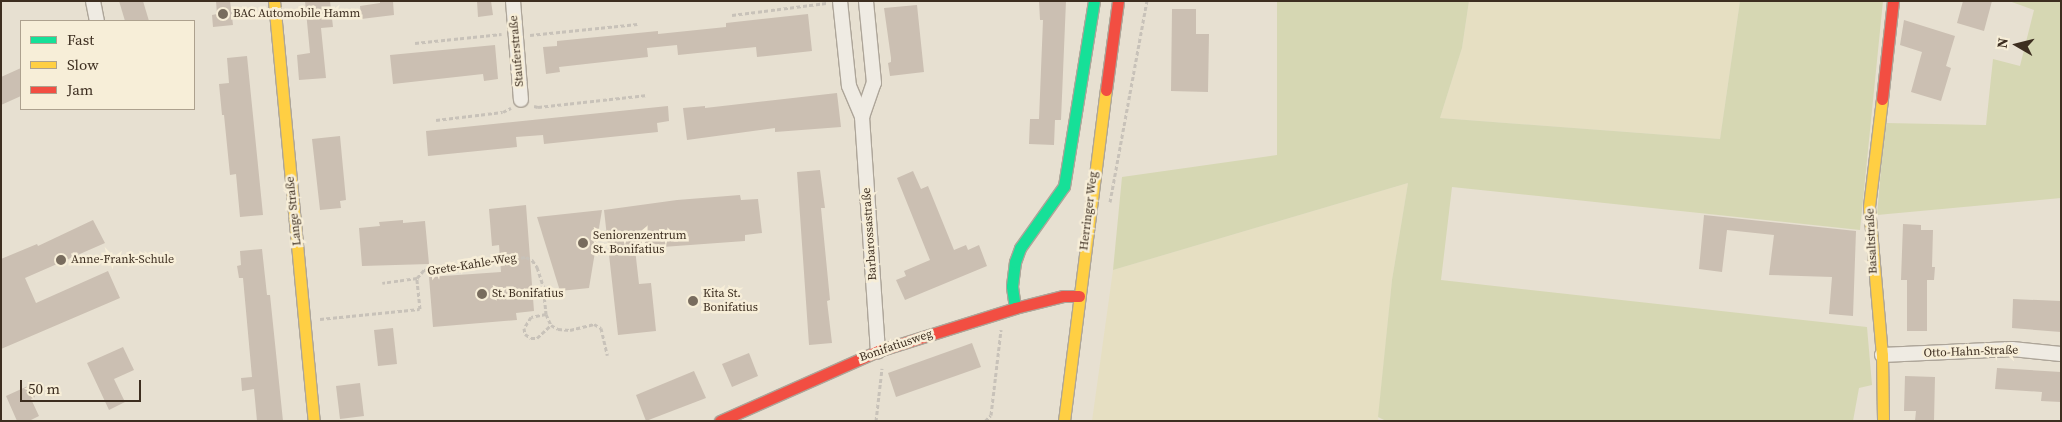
<!DOCTYPE html>
<meta charset="utf-8">
<style>
body{margin:0}
#map{position:relative;width:2062px;height:422px;overflow:hidden;background:#e7e0d1;font-family:"Source Serif 4",serif}
div>[style]{position:absolute}
[style*='--x']{left:calc(var(--x)*1px);top:calc(var(--y)*1px);width:calc(var(--w)*1px);rotate:calc(var(--a)*1deg)}
.farmland>*{inset:0;background:#e6dfc2}
.green>*{inset:0;background:#d6d7b3}
.building>*{inset:0;background:#cbbfb2}
.path>*{height:3px;margin-top:-1.5px;transform-origin:0;background:repeating-linear-gradient(90deg,#c8c2b9 0 4px,transparent 0 6.5px)}
.roads{filter:drop-shadow(1px 0 #ada599) drop-shadow(-1px 0 #ada599) drop-shadow(0 1px #ada599) drop-shadow(0 -1px #ada599)}
.street>*{height:14px;margin:-7px;padding:0 7px;transform-origin:7px;border-radius:7px;background:#efebe3}
.fast>*{height:11px;margin:-5.5px;padding:0 5.5px;transform-origin:5.5px;border-radius:5.5px;background:#16e098}
.slow>*{height:11px;margin:-5.5px;padding:0 5.5px;transform-origin:5.5px;border-radius:5.5px;background:#ffcf43}
.jam>*{height:11px;margin:-5.5px;padding:0 5.5px;transform-origin:5.5px;border-radius:5.5px;background:#f24e42}
.dots>*{width:14px;height:14px;translate:-50% -50%;box-sizing:border-box;border:2px solid #f7eed8;border-radius:50%}
span{translate:-50% -50%;white-space:nowrap;text-align:center;line-height:1.15;-webkit-text-stroke:5px #f7eed8;paint-order:stroke}
.poi-label{font-size:12px;color:#3d2e20}
.left{translate:0 -50%;text-align:left}
.street-label{font-size:12px;color:#3d2e20}
.frame{position:absolute;inset:0;border:2px solid #3d2e20;pointer-events:none}
.legend{position:absolute;left:20px;top:20px;width:175px;height:90px;box-sizing:border-box;background:#f7eed8;border:1px solid #ada18e;margin:0;padding:6px 9px;list-style:none;font-size:15px;color:#3d2e20}
.legend li{display:flex;align-items:center;gap:10px;height:25px}
.legend b{width:25px;border:1px solid #ada18e}
.north{position:absolute;left:1992px;top:20px;width:50px;height:50px;-webkit-text-stroke:4px #f7eed8;paint-order:stroke;rotate:278deg;font-size:14px;font-weight:700;line-height:20px;text-align:center;color:#3d2e20}
.north::after{content:'';display:block;margin:auto;width:18px;height:22px;background:#3d2e20;clip-path:polygon(50% 0,100% 100%,50% 72%,0 100%)}
.scale{position:absolute;left:20px;top:380px;width:121px;height:22px;box-sizing:border-box;border:2px solid #3d2e20;border-top:0;padding-left:6px;font-size:15px;line-height:18px;white-space:nowrap;color:#3d2e20;-webkit-text-stroke:4px #f7eed8;paint-order:stroke}
</style>
<div id="map">
<div class="farmland">
<div style="clip-path:polygon(1469px 1px,1740px 1px,1720px 139px,1440px 118px,1462px 48px)"></div>
<div style="clip-path:polygon(1408px 183px,1392px 280px,1378px 421px,1092px 421px,1113px 270px)"></div>
</div>
<div class="green">
<div style="clip-path:polygon(1277px 1px,1469px 1px,1462px 48px,1440px 118px,1720px 139px,1740px 1px,1883px 1px,1860px 230px,1452px 187px,1441px 280px,1867px 327px,1872px 385px,1859px 388px,1853px 421px,1386px 421px,1378px 417px,1392px 280px,1408px 183px,1113px 270px,1122px 177px,1277px 155px)"></div>
<div style="clip-path:polygon(2009px 1px,2061px 1px,2061px 198px,1877px 215px,1885px 123px,1986px 125px,1993px 59px,2020px 66px,2034px 10px)"></div>
</div>
<div class="building">
<div style="clip-path:polygon(119px 1px,143px 1px,149px 21px,125px 21px)"></div>
<div style="clip-path:polygon(216px 1px,230px 1px,233px 25px,213px 27px,212px 15px,217px 14px)"></div>
<div style="clip-path:polygon(305px 1px,330px 1px,333px 27px,321px 28px,326px 78px,299px 80px,297px 55px,310px 53px)"></div>
<div style="clip-path:polygon(380px 1px,393px 1px,394px 15px,361px 19px,360px 6px,380px 3px)"></div>
<div style="clip-path:polygon(477px 1px,491px 1px,493px 15px,478px 17px)"></div>
<div style="clip-path:polygon(1039px 1px,1066px 1px,1061px 120px,1055px 120px,1054px 145px,1029px 144px,1030px 119px,1039px 119px,1043px 20px,1040px 20px)"></div>
<div style="clip-path:polygon(1963px 1px,1992px 1px,1984px 31px,1957px 23px)"></div>
<div style="clip-path:polygon(917px 5px,924px 72px,890px 76px,888px 63px,891px 62px,891px 58px,884px 8px)"></div>
<div style="clip-path:polygon(1172px 9px,1196px 9px,1196px 34px,1209px 34px,1208px 92px,1171px 91px)"></div>
<div style="clip-path:polygon(808px 14px,812px 51px,757px 57px,756px 47px,678px 55px,677px 45px,647px 48px,648px 57px,559px 67px,560px 72px,546px 74px,543px 47px,557px 46px,557px 41px,658px 31px,658px 34px,726px 27px,726px 23px)"></div>
<div style="clip-path:polygon(1904px 20px,1955px 36px,1946px 66px,1951px 68px,1941px 101px,1911px 92px,1922px 52px,1900px 45px)"></div>
<div style="clip-path:polygon(495px 45px,498px 79px,484px 81px,483px 74px,393px 84px,390px 55px)"></div>
<div style="clip-path:polygon(247px 56px,263px 215px,240px 217px,236px 174px,230px 175px,224px 115px,222px 115px,219px 84px,229px 83px,227px 58px)"></div>
<div style="clip-path:polygon(21px 68px,21px 96px,1px 105px,1px 77px)"></div>
<div style="clip-path:polygon(837px 93px,841px 127px,775px 132px,775px 128px,687px 140px,683px 108px,705px 106px,705px 108px)"></div>
<div style="clip-path:polygon(668px 106px,669px 121px,657px 123px,658px 132px,544px 144px,543px 135px,516px 137px,517px 147px,428px 156px,426px 131px)"></div>
<div style="clip-path:polygon(340px 136px,346px 200px,340px 201px,341px 208px,320px 210px,312px 139px)"></div>
<div style="clip-path:polygon(820px 170px,825px 208px,821px 208px,830px 300px,827px 301px,832px 343px,809px 345px,797px 172px)"></div>
<div style="clip-path:polygon(913px 171px,921px 189px,928px 186px,954px 250px,966px 245px,968px 250px,979px 245px,987px 266px,905px 300px,896px 280px,906px 276px,904px 271px,930px 260px,897px 178px)"></div>
<div style="clip-path:polygon(740px 195px,741px 200px,758px 199px,762px 233px,745px 235px,745px 241px,635px 249px,639px 284px,651px 283px,656px 331px,618px 335px,604px 210px,677px 200px)"></div>
<div style="clip-path:polygon(526px 205px,534px 311px,516px 313px,517px 320px,433px 327px,429px 277px,501px 272px,499px 245px,492px 246px,489px 209px)"></div>
<div style="clip-path:polygon(602px 210px,589px 288px,560px 291px,537px 217px)"></div>
<div style="clip-path:polygon(1704px 215px,1856px 231px,1853px 316px,1829px 314px,1832px 277px,1769px 275px,1774px 235px,1727px 230px,1722px 272px,1699px 269px)"></div>
<div style="clip-path:polygon(93px 220px,105px 243px,25px 278px,36px 303px,108px 271px,120px 298px,1px 349px,1px 259px,37px 244px,38px 246px)"></div>
<div style="clip-path:polygon(403px 220px,403px 223px,425px 221px,429px 264px,362px 266px,359px 228px,380px 226px,379px 222px)"></div>
<div style="clip-path:polygon(1903px 224px,1921px 225px,1921px 230px,1933px 230px,1932px 267px,1935px 267px,1934px 280px,1927px 280px,1927px 331px,1907px 331px,1907px 280px,1901px 280px)"></div>
<div style="clip-path:polygon(262px 249px,267px 295px,270px 295px,283px 421px,257px 421px,254px 389px,242px 391px,241px 378px,252px 377px,243px 278px,239px 278px,237px 266px,241px 265px,240px 251px)"></div>
<div style="clip-path:polygon(2013px 299px,2061px 301px,2061px 332px,2012px 328px)"></div>
<div style="clip-path:polygon(393px 328px,397px 364px,378px 366px,374px 330px)"></div>
<div style="clip-path:polygon(972px 343px,981px 367px,896px 397px,888px 373px)"></div>
<div style="clip-path:polygon(123px 347px,134px 370px,114px 379px,125px 402px,109px 410px,87px 363px)"></div>
<div style="clip-path:polygon(749px 353px,758px 376px,732px 387px,722px 364px)"></div>
<div style="clip-path:polygon(1997px 368px,2061px 372px,2061px 402px,2041px 401px,2042px 392px,1995px 389px)"></div>
<div style="clip-path:polygon(694px 371px,706px 398px,646px 421px,636px 395px)"></div>
<div style="clip-path:polygon(1905px 376px,1935px 377px,1934px 421px,1915px 421px,1916px 411px,1904px 411px)"></div>
<div style="clip-path:polygon(360px 383px,364px 416px,340px 419px,336px 386px)"></div>
<div style="clip-path:polygon(30px 385px,35px 397px,31px 399px,39px 416px,29px 421px,17px 421px,6px 396px)"></div>
</div>
<div class="path">
<div style="--x:732;--y:15;--w:95;--a:-7.3"></div>
<div style="--x:530;--y:35;--w:108;--a:-5.9"></div>
<div style="--x:415;--y:43;--w:87;--a:-5.9"></div>
<div style="--x:534;--y:106;--w:4;--a:14"></div>
<div style="--x:538;--y:107;--w:110;--a:-6.3"></div>
<div style="--x:436;--y:120;--w:67;--a:-6.8"></div>
<div style="--x:503;--y:112;--w:9;--a:-27"></div>
<div style="--x:1110;--y:202;--w:204;--a:-79.6"></div>
<div style="--x:417;--y:278;--w:11;--a:-49"></div>
<div style="--x:424;--y:270;--w:103;--a:-7.3"></div>
<div style="--x:526;--y:257;--w:7;--a:27"></div>
<div style="--x:532;--y:260;--w:9;--a:54"></div>
<div style="--x:537;--y:267;--w:19;--a:72"></div>
<div style="--x:543;--y:285;--w:29;--a:84"></div>
<div style="--x:546;--y:314;--w:12;--a:66"></div>
<div style="--x:551;--y:325;--w:8;--a:30"></div>
<div style="--x:558;--y:329;--w:12;--a:5"></div>
<div style="--x:570;--y:330;--w:25;--a:-14"></div>
<div style="--x:594;--y:324;--w:8;--a:30"></div>
<div style="--x:601;--y:328;--w:28;--a:77"></div>
<div style="--x:546;--y:314;--w:15;--a:169"></div>
<div style="--x:531;--y:317;--w:13;--a:122"></div>
<div style="--x:524;--y:328;--w:6;--a:81"></div>
<div style="--x:525;--y:334;--w:7;--a:34"></div>
<div style="--x:531;--y:338;--w:6;--a:0"></div>
<div style="--x:537;--y:338;--w:19;--a:-43"></div>
<div style="--x:320;--y:319;--w:100;--a:-5.7"></div>
<div style="--x:420;--y:309;--w:31;--a:-96"></div>
<div style="--x:417;--y:278;--w:35;--a:172"></div>
<div style="--x:876;--y:421;--w:53;--a:-83.5"></div>
<div style="--x:985;--y:421;--w:8;--a:-45"></div>
<div style="--x:991;--y:415;--w:86;--a:-83.3"></div>
</div>
<div class="roads">
<div class="street">
<div style="--x:93;--y:1;--w:20;--a:79"></div>
<div style="--x:513;--y:1;--w:99;--a:85.4"></div>
<div style="--x:840;--y:1;--w:85;--a:84"></div>
<div style="--x:849;--y:86;--w:34;--a:67"></div>
<div style="--x:862;--y:117;--w:36;--a:-71"></div>
<div style="--x:874;--y:83;--w:82;--a:-95.6"></div>
<div style="--x:862;--y:117;--w:235;--a:86.1"></div>
<div style="--x:1882;--y:355;--w:130;--a:-2.6"></div>
<div style="--x:2012;--y:349;--w:49;--a:5.8"></div>
</div>
<div class="fast">
<div style="--x:1015;--y:308;--w:22;--a:-98"></div>
<div style="--x:1012;--y:286;--w:24;--a:-83"></div>
<div style="--x:1015;--y:262;--w:15;--a:-70"></div>
<div style="--x:1020;--y:248;--w:76;--a:-54.6"></div>
<div style="--x:1064;--y:186;--w:187;--a:-80.8"></div>
</div>
<div class="slow">
<div style="--x:274;--y:1;--w:422;--a:84.6"></div>
<div style="--x:1882;--y:99;--w:109;--a:96.9"></div>
<div style="--x:1869;--y:207;--w:149;--a:85"></div>
<div style="--x:1882;--y:355;--w:66;--a:89.1"></div>
<div style="--x:1064;--y:421;--w:334;--a:-82.8"></div>
</div>
<div class="jam">
<div style="--x:1106;--y:90;--w:90;--a:-82.3"></div>
<div style="--x:1882;--y:99;--w:99;--a:-83.6"></div>
<div style="--x:720;--y:421;--w:173;--a:-23.9"></div>
<div style="--x:878;--y:351;--w:144;--a:-17.4"></div>
<div style="--x:1015;--y:308;--w:49;--a:-14"></div>
<div style="--x:1063;--y:296;--w:16;--a:0"></div>
</div>
</div>
<div class="dots">
<div style="left:223px;top:14px;background:#786c5e"></div>
<div style="left:583px;top:243px;background:#786c5e"></div>
<div style="left:61px;top:260px;background:#786c5e"></div>
<div style="left:482px;top:294px;background:#786c5e"></div>
<div style="left:693px;top:301px;background:#786c5e"></div>
</div>
<div class="poi-label">
<span class="left" style="left:233px;top:14px">BAC Automobile Hamm</span>
<span class="left" style="left:593px;top:243px">Seniorenzentrum<br>St. Bonifatius</span>
<span class="left" style="left:71px;top:260px">Anne-Frank-Schule</span>
<span class="left" style="left:492px;top:294px">St. Bonifatius</span>
<span class="left" style="left:703px;top:301px">Kita St.<br>Bonifatius</span>
</div>
<div class="street-label">
<span style="left:517px;top:51px;rotate:-95deg">Stauferstraße</span>
<span style="left:294px;top:211px;rotate:-96deg">Lange Straße</span>
<span style="left:1089px;top:211px;rotate:-83deg">Herringer Weg</span>
<span style="left:870px;top:234px;rotate:-94deg">Barbarossastraße</span>
<span style="left:1872px;top:241px;rotate:-93deg">Basaltstraße</span>
<span style="left:472px;top:265px;rotate:-9deg">Grete-Kahle-Weg</span>
<span style="left:896px;top:346px;rotate:-19deg">Bonifatiusweg</span>
<span style="left:1971px;top:352px;rotate:-2deg">Otto-Hahn-Straße</span>
</div>
<div class="frame"></div>
<ul class="legend">
<li><b style="height:6px;background:#16e098"></b>Fast</li>
<li><b style="height:6px;background:#ffcf43"></b>Slow</li>
<li><b style="height:6px;background:#f24e42"></b>Jam</li>
</ul>
<div class="north">N</div>
<div class="scale">50 m</div>
</div>
